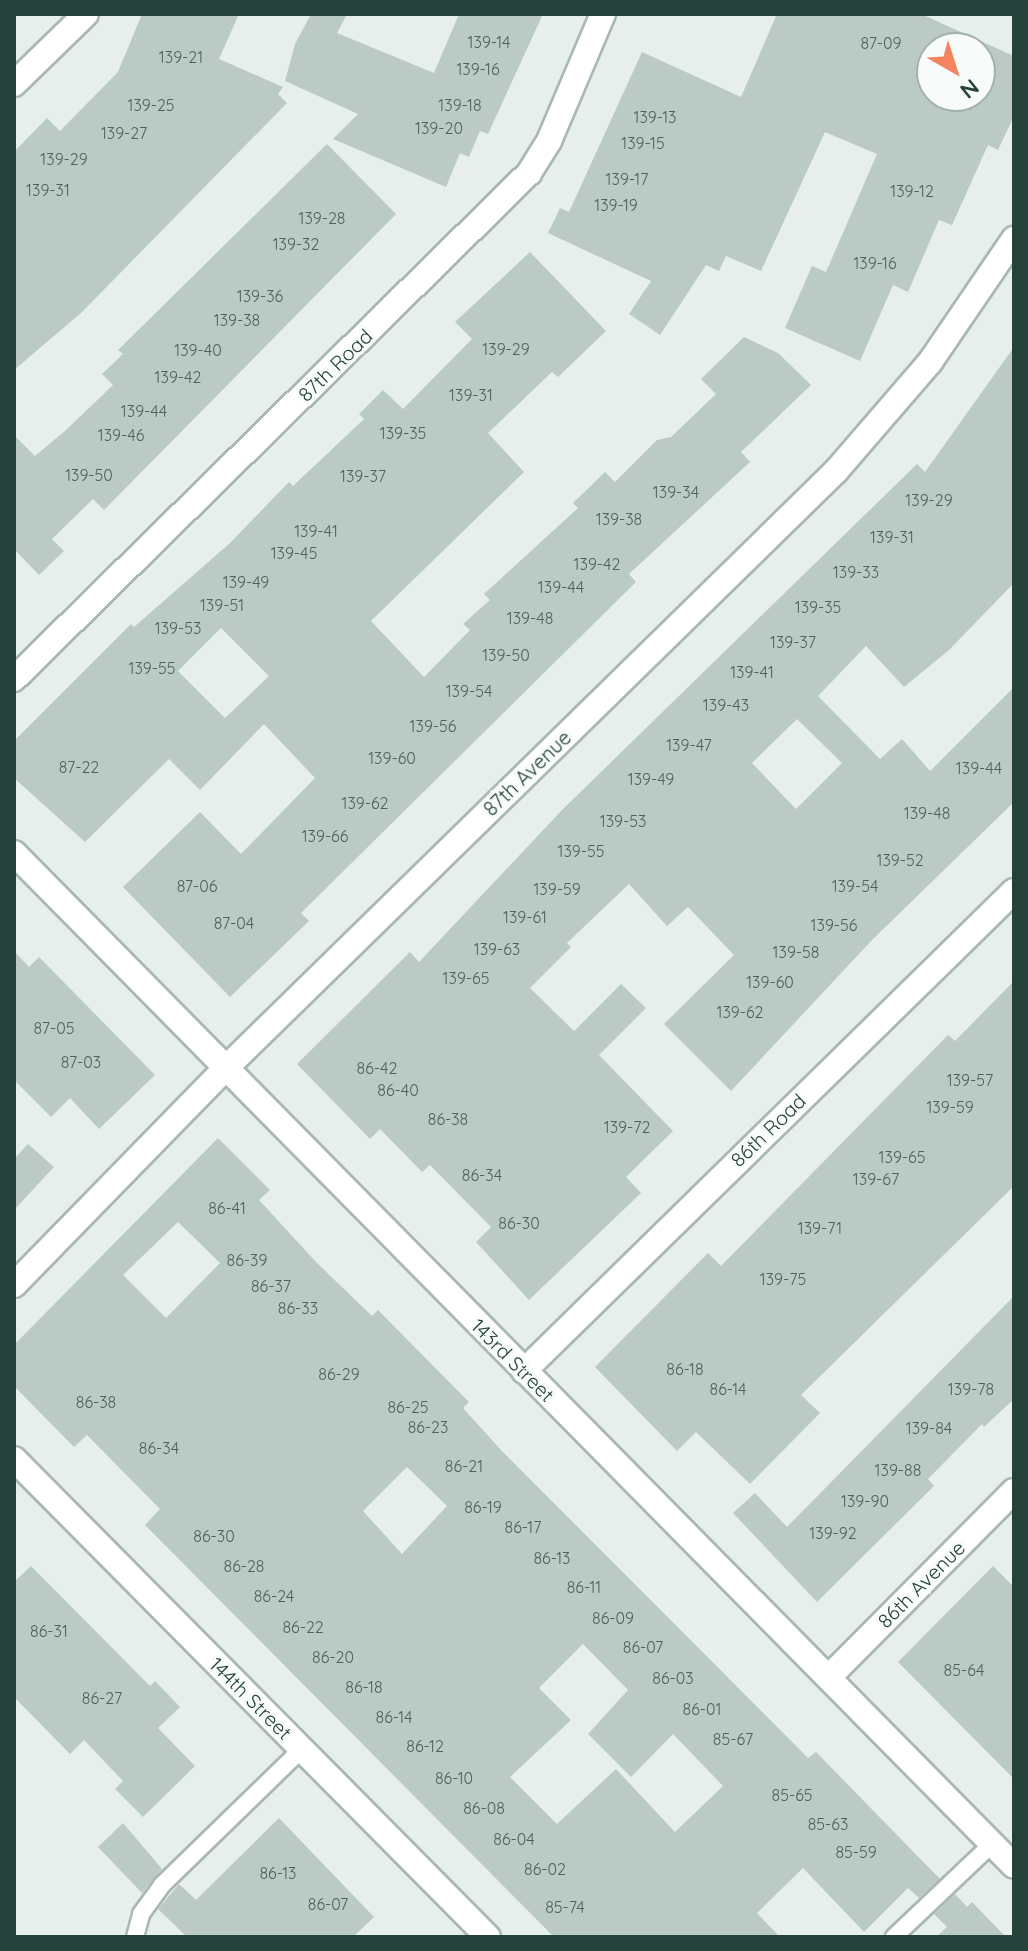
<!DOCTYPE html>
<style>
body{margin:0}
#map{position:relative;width:1028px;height:1951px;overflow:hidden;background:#e6efeb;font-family:Quicksand,sans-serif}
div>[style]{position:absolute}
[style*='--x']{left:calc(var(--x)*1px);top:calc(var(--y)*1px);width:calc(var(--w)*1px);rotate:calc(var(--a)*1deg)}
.building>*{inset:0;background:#bbcac4}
.roads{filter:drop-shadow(2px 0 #a8b8b2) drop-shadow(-2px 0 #a8b8b2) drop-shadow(0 2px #a8b8b2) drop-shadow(0 -2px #a8b8b2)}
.lane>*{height:16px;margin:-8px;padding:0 8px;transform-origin:8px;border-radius:8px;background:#fff}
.street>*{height:24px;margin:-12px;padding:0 12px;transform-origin:12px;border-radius:12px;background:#fff}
span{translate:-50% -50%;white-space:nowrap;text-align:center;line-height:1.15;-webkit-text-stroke:7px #f7fbf9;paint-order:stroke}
.number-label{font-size:16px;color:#4a645c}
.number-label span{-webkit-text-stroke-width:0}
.street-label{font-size:20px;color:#24423a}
.frame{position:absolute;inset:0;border:16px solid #24423a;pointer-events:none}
.north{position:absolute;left:916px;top:32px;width:80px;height:80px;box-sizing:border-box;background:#f7fbf9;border:2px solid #a3b1ad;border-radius:50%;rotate:141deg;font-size:22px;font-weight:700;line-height:32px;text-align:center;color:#24423a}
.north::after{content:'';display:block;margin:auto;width:28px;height:36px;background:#f4845f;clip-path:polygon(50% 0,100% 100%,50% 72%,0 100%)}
</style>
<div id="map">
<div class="building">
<div style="clip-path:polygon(142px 14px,239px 14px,219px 59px,283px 87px,278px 94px,287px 103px,81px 313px,14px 370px,14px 152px,47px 118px,60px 131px,118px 72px)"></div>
<div style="clip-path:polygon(311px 14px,347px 14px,337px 33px,434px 73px,459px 14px,543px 14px,488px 134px,480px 131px,469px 157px,460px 153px,446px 187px,333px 139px,358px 114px,285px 81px,295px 44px)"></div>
<div style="clip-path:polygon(evenodd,777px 14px,921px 14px,1014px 56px,1014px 116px,998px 150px,988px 145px,952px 225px,939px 220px,908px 292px,893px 285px,860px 361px,785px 328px,812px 266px,826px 272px,877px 154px,825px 132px,761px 271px,726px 256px,719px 271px,706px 265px,660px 335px,629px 314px,651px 281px,548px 233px,560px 208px,569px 212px,642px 52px,741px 97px,777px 14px,932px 48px,980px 48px,980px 96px,932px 96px,932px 48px)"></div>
<div style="clip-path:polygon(327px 144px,396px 214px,104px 510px,93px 499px,52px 539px,64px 551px,39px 575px,14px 549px,14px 435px,35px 456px,65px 431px,113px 385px,102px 374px,123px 354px,118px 350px)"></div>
<div style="clip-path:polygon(evenodd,530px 252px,606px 331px,558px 377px,552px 372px,488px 433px,524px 472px,371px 621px,424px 677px,470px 630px,463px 624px,490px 600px,484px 594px,578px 508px,573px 503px,605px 472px,615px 482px,657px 440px,671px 437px,716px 394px,701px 379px,744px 337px,778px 353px,811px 385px,741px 452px,750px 462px,629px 574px,636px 582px,301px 913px,309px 921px,230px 997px,123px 887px,200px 812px,241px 854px,315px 778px,264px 724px,200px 790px,169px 759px,85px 842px,14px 778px,14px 741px,131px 624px,134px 627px,230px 543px,289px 482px,293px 486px,364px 419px,359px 414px,383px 390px,403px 409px,472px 339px,455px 322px,530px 252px,221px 628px,269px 676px,225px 718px,178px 671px,221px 628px)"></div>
<div style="clip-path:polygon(evenodd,1014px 347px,1014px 583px,949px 650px,904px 687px,866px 646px,818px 696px,880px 759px,902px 739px,930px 771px,1014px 687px,1014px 802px,872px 940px,731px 1091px,664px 1024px,734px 955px,688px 907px,667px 926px,629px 884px,567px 943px,571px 947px,530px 988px,574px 1031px,621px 984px,646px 1008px,599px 1055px,673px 1131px,626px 1177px,641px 1193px,529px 1300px,476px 1242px,491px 1227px,430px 1165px,422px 1172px,380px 1129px,370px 1139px,297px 1064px,410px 952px,419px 962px,562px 810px,917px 464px,925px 472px,1014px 347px,797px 719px,842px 763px,796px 809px,752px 763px,797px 719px)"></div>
<div style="clip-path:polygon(14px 951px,29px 967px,39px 957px,155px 1075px,99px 1129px,70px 1098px,51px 1117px,14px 1080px)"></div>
<div style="clip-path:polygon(1014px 981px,1014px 1186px,801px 1395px,820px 1413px,750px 1484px,696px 1432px,677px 1451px,595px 1367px,708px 1253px,721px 1266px,948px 1035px,955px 1041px)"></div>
<div style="clip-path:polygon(evenodd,218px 1138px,270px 1190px,259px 1200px,317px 1263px,372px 1316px,378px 1310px,469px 1402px,463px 1408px,501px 1450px,808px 1758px,816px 1752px,940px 1879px,919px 1898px,908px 1888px,864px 1932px,803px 1868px,757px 1913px,780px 1937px,554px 1937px,145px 1525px,160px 1509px,87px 1435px,74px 1447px,14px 1386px,14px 1345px,218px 1138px,178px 1222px,220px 1263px,166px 1318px,123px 1275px,178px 1222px,218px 1138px,407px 1467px,447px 1506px,402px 1554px,363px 1511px,407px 1467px,218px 1138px,583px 1644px,628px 1690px,588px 1734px,631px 1777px,673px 1734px,723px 1786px,675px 1832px,616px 1769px,557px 1824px,510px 1777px,571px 1720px,539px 1688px,583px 1644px)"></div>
<div style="clip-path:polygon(28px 1144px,54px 1167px,14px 1210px,14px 1159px)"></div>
<div style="clip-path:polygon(1014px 1296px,1014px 1399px,984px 1427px,982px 1424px,928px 1479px,934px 1486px,817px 1602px,733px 1513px,755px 1493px,787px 1527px)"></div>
<div style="clip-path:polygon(31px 1566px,150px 1686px,155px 1681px,180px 1707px,158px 1728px,195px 1766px,143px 1817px,115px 1789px,123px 1781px,84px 1740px,70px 1754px,14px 1697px,14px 1582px)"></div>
<div style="clip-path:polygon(993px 1566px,1014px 1587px,1014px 1779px,898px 1662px)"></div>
<div style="clip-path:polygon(279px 1818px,374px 1917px,353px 1937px,187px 1937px,158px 1909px,179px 1884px,196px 1900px)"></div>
<div style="clip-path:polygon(123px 1823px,162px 1869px,142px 1893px,98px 1847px)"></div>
<div style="clip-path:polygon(955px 1894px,967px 1907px,972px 1902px,1006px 1937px,936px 1937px,947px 1927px,934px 1914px)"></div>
</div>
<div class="roads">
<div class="lane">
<div style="--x:135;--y:1937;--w:24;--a:-75"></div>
<div style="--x:141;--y:1914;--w:36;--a:-54"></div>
<div style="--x:162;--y:1885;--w:195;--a:-44.2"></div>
<div style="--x:894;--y:1937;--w:135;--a:-43.5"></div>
</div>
<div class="street">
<div style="--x:14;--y:84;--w:100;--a:-44.2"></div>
<div style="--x:14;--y:679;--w:722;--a:-44.49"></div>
<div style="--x:529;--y:173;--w:38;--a:-58"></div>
<div style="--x:549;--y:141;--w:138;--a:-67"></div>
<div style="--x:14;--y:853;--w:1423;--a:45.37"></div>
<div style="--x:14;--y:1285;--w:303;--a:-45.7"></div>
<div style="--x:226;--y:1068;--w:854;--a:-44.38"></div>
<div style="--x:836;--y:471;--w:144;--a:-49.2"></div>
<div style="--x:930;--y:362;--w:149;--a:-55.7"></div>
<div style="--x:524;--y:1371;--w:686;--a:-44.41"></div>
<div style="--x:14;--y:1459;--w:673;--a:45.24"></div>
<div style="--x:829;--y:1677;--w:262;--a:-45.2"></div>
</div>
</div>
<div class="number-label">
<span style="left:489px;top:42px">139-14</span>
<span style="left:881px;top:43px">87-09</span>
<span style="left:181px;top:57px">139-21</span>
<span style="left:478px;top:69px">139-16</span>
<span style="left:151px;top:105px">139-25</span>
<span style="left:460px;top:105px">139-18</span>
<span style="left:655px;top:117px">139-13</span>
<span style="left:439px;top:128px">139-20</span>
<span style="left:124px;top:133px">139-27</span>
<span style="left:643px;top:143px">139-15</span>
<span style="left:64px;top:159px">139-29</span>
<span style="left:627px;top:179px">139-17</span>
<span style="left:48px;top:190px">139-31</span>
<span style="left:912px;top:191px">139-12</span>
<span style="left:616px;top:205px">139-19</span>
<span style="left:322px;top:218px">139-28</span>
<span style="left:296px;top:244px">139-32</span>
<span style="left:875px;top:263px">139-16</span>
<span style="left:260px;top:296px">139-36</span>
<span style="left:237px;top:320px">139-38</span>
<span style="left:506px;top:349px">139-29</span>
<span style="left:198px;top:350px">139-40</span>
<span style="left:178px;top:377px">139-42</span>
<span style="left:471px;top:395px">139-31</span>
<span style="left:144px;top:411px">139-44</span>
<span style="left:403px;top:433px">139-35</span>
<span style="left:121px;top:435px">139-46</span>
<span style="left:89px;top:475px">139-50</span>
<span style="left:363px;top:476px">139-37</span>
<span style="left:676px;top:492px">139-34</span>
<span style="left:929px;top:500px">139-29</span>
<span style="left:619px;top:519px">139-38</span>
<span style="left:316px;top:531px">139-41</span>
<span style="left:892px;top:537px">139-31</span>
<span style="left:294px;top:553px">139-45</span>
<span style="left:597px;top:564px">139-42</span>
<span style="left:856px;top:572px">139-33</span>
<span style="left:246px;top:582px">139-49</span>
<span style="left:561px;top:587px">139-44</span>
<span style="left:222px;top:605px">139-51</span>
<span style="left:818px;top:607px">139-35</span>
<span style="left:530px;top:618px">139-48</span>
<span style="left:178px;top:628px">139-53</span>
<span style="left:793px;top:642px">139-37</span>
<span style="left:506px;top:655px">139-50</span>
<span style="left:152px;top:668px">139-55</span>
<span style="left:752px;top:672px">139-41</span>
<span style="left:469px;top:691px">139-54</span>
<span style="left:726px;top:705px">139-43</span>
<span style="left:433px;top:726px">139-56</span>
<span style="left:689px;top:745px">139-47</span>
<span style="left:392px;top:758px">139-60</span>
<span style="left:79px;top:767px">87-22</span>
<span style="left:979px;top:768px">139-44</span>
<span style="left:651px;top:779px">139-49</span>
<span style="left:365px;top:803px">139-62</span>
<span style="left:927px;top:813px">139-48</span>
<span style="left:623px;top:821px">139-53</span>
<span style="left:325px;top:836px">139-66</span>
<span style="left:581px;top:851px">139-55</span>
<span style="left:900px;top:860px">139-52</span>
<span style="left:197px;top:886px">87-06</span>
<span style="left:855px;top:886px">139-54</span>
<span style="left:557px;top:889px">139-59</span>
<span style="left:525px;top:917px">139-61</span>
<span style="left:234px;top:923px">87-04</span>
<span style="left:834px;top:925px">139-56</span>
<span style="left:497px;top:949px">139-63</span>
<span style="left:796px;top:952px">139-58</span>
<span style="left:466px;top:978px">139-65</span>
<span style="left:770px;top:982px">139-60</span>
<span style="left:740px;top:1012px">139-62</span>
<span style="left:54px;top:1028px">87-05</span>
<span style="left:81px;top:1062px">87-03</span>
<span style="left:377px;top:1068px">86-42</span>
<span style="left:970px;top:1080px">139-57</span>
<span style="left:398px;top:1090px">86-40</span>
<span style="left:950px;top:1107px">139-59</span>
<span style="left:448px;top:1119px">86-38</span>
<span style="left:627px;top:1127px">139-72</span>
<span style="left:902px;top:1157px">139-65</span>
<span style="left:482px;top:1175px">86-34</span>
<span style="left:876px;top:1179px">139-67</span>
<span style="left:227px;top:1208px">86-41</span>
<span style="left:519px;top:1223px">86-30</span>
<span style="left:820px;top:1228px">139-71</span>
<span style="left:247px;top:1260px">86-39</span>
<span style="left:783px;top:1279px">139-75</span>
<span style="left:271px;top:1286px">86-37</span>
<span style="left:298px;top:1308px">86-33</span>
<span style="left:685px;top:1369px">86-18</span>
<span style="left:339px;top:1374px">86-29</span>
<span style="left:728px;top:1389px">86-14</span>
<span style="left:971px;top:1389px">139-78</span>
<span style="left:96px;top:1402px">86-38</span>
<span style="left:408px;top:1407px">86-25</span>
<span style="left:428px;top:1427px">86-23</span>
<span style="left:929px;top:1428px">139-84</span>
<span style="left:159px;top:1448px">86-34</span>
<span style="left:464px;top:1466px">86-21</span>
<span style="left:898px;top:1470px">139-88</span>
<span style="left:865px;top:1501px">139-90</span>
<span style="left:483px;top:1507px">86-19</span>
<span style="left:523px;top:1527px">86-17</span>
<span style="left:833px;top:1533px">139-92</span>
<span style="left:214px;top:1536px">86-30</span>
<span style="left:552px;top:1558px">86-13</span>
<span style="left:244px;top:1566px">86-28</span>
<span style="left:584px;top:1587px">86-11</span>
<span style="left:274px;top:1596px">86-24</span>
<span style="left:613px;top:1618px">86-09</span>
<span style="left:303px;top:1627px">86-22</span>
<span style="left:49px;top:1631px">86-31</span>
<span style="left:643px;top:1647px">86-07</span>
<span style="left:333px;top:1657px">86-20</span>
<span style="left:964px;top:1670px">85-64</span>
<span style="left:673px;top:1678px">86-03</span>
<span style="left:364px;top:1687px">86-18</span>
<span style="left:102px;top:1698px">86-27</span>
<span style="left:702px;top:1709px">86-01</span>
<span style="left:394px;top:1717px">86-14</span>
<span style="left:733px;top:1739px">85-67</span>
<span style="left:425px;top:1746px">86-12</span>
<span style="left:454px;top:1778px">86-10</span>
<span style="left:792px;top:1795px">85-65</span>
<span style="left:484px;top:1808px">86-08</span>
<span style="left:828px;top:1824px">85-63</span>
<span style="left:514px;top:1839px">86-04</span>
<span style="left:856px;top:1852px">85-59</span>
<span style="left:545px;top:1869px">86-02</span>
<span style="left:278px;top:1873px">86-13</span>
<span style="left:328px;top:1904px">86-07</span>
<span style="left:565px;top:1907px">85-74</span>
</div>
<div class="street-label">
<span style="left:335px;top:365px;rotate:-44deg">87th Road</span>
<span style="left:527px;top:773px;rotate:-44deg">87th Avenue</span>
<span style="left:768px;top:1130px;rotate:-44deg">86th Road</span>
<span style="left:513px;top:1360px;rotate:45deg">143rd Street</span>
<span style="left:921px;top:1584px;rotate:-45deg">86th Avenue</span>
<span style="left:251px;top:1698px;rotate:45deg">144th Street</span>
</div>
<div class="frame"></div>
<div class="north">N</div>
</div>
